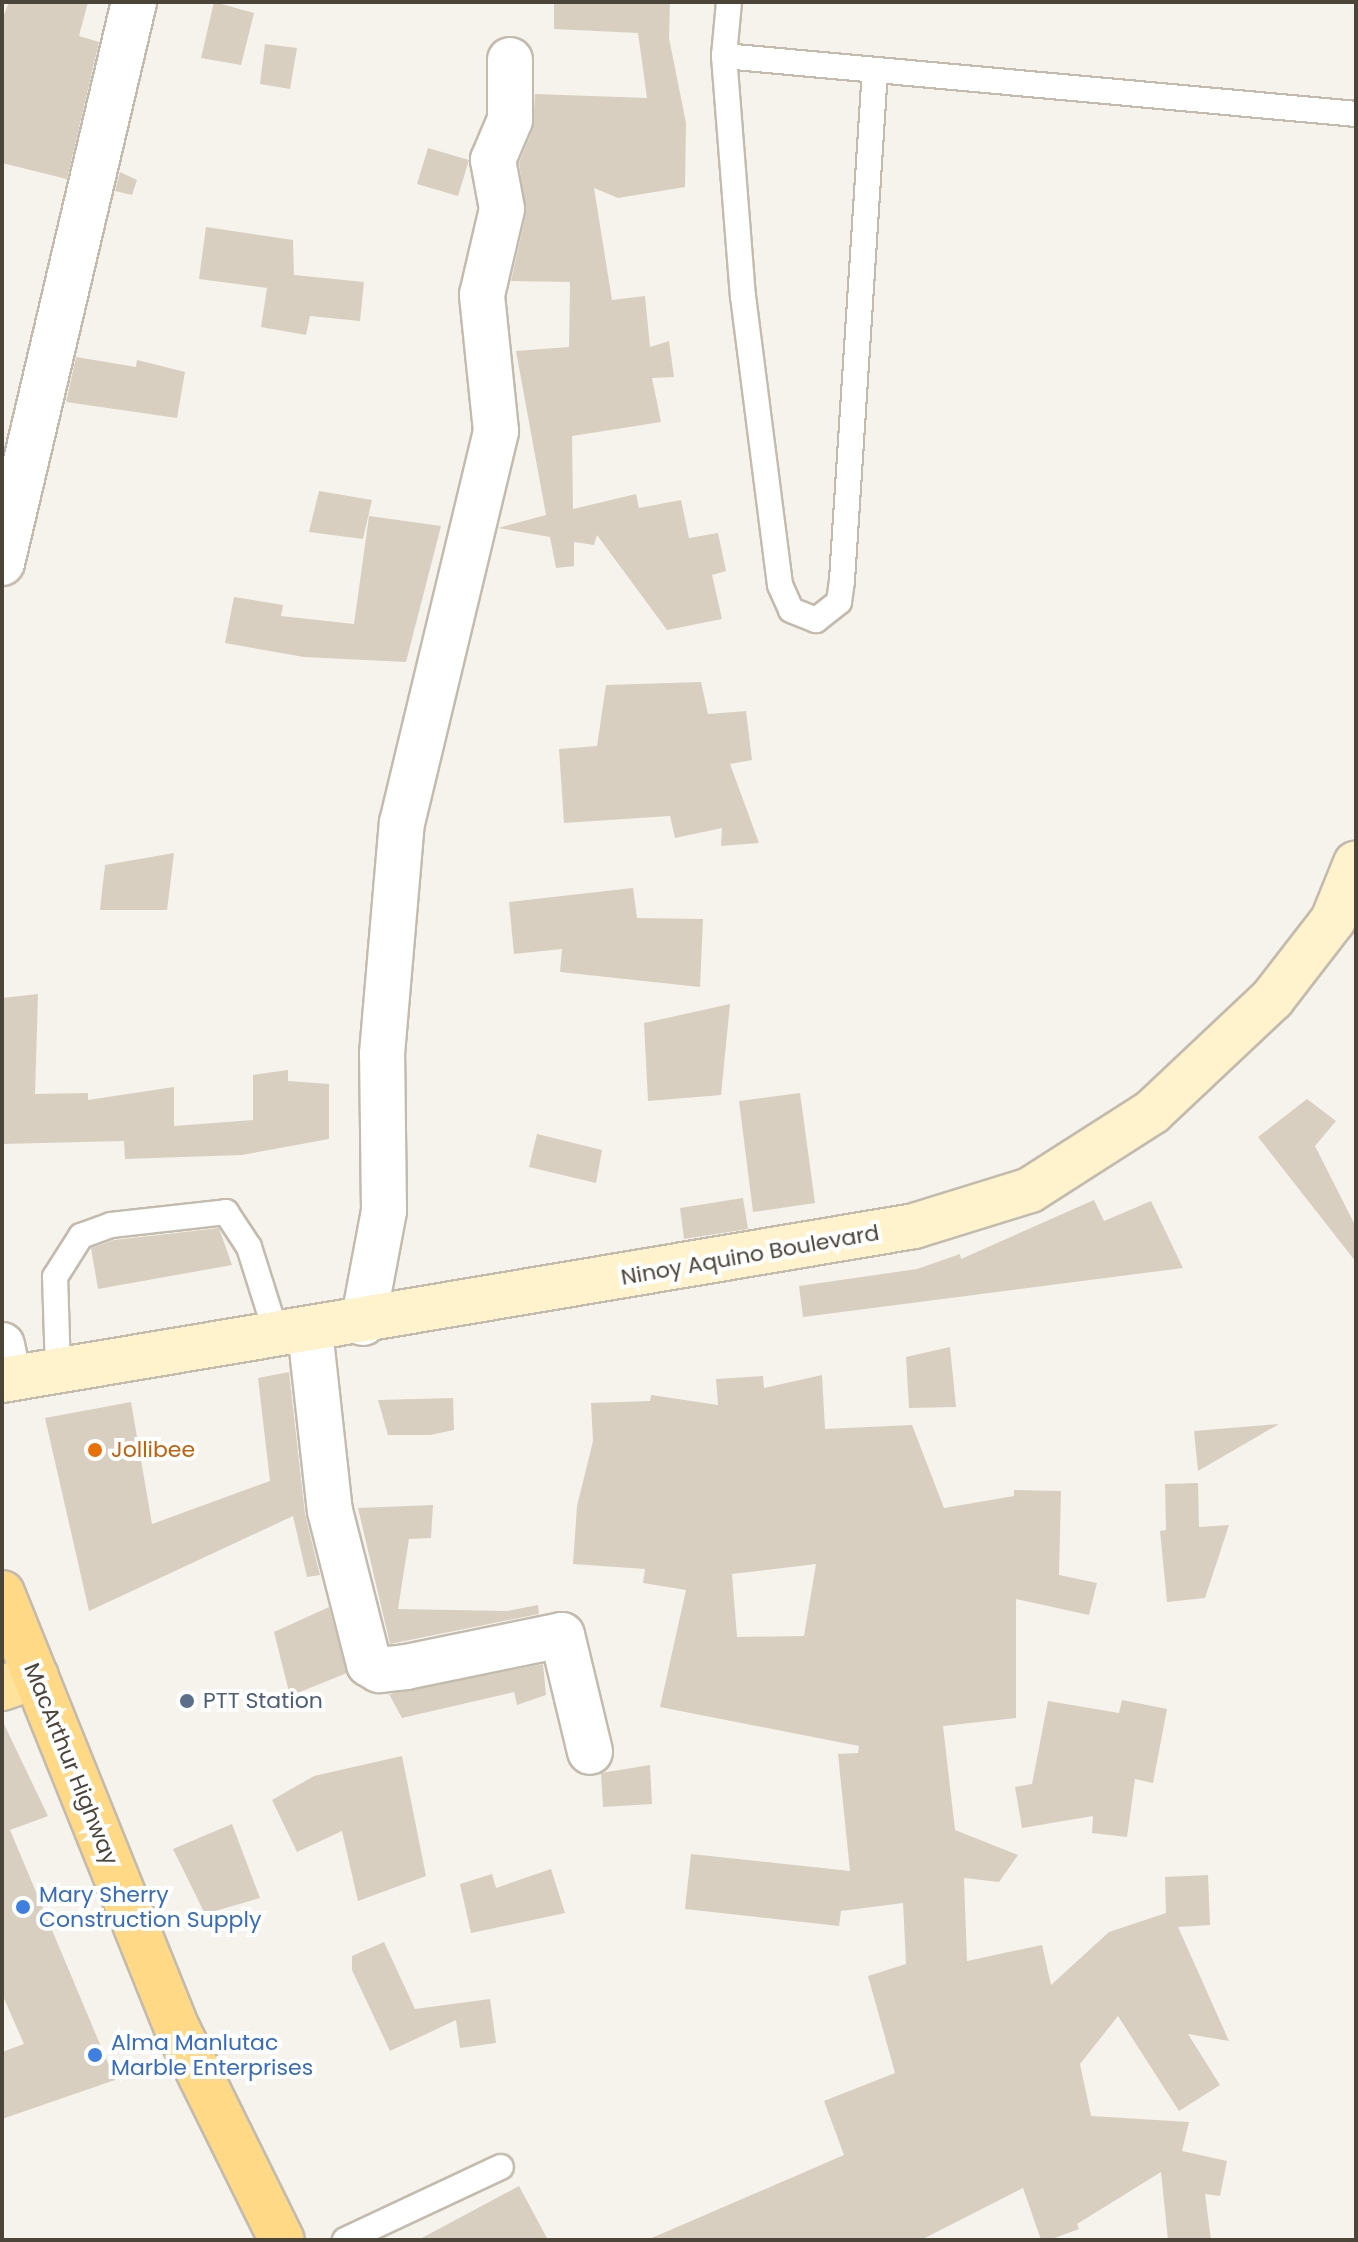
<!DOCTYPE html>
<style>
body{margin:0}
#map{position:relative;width:1358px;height:2242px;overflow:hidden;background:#f6f3ec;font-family:Poppins,sans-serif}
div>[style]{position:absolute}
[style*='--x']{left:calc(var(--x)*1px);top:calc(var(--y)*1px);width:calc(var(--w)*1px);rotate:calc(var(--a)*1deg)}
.building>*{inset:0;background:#d8cfc1}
.roads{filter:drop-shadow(2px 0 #c2bbae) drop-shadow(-2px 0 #c2bbae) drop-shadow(0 2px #c2bbae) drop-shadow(0 -2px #c2bbae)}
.service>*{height:24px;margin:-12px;padding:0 12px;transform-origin:12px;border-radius:12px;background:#fff}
.minor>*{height:44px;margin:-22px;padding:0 22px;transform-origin:22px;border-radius:22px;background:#fff}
.secondary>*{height:44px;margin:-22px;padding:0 22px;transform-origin:22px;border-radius:22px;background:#fff3cd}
.primary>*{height:44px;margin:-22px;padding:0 22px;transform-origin:22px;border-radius:22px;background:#ffe39c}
.trunk>*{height:44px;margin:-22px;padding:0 22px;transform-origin:22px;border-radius:22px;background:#ffd985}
.dots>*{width:22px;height:22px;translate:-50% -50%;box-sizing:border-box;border:4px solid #fff;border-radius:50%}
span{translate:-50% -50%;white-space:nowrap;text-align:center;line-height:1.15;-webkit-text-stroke:8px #fff;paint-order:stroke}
.street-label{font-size:22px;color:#4b4439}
.food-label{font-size:22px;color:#c56008}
.left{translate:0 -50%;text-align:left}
.service-label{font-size:22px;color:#4e5e75}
.shop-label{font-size:22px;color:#366cbe}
.frame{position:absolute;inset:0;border:4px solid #4b4439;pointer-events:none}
</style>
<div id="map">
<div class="building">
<div style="clip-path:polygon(9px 2px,88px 2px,79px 36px,99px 42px,67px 179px,2px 163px,2px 20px)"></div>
<div style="clip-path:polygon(214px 2px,254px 13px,241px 65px,201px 58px)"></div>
<div style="clip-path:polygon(554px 2px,670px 2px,669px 38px,686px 123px,685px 187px,618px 198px,594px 188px,612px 300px,645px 296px,650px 347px,669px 341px,674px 377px,652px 378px,661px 422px,572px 436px,573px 509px,636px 494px,639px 508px,681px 500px,689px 538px,718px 533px,726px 571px,712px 575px,722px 619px,667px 630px,597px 535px,594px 545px,574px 542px,574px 566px,556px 568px,550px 537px,498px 528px,546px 515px,516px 351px,569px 347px,570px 282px,511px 281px,526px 214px,519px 163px,533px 129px,535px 94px,647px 98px,638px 33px,554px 29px)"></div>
<div style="clip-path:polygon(265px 44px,297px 48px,290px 89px,260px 84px)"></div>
<div style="clip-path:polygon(428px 148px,469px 160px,458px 196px,417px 184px)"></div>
<div style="clip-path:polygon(120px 172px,137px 180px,132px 195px,115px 191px)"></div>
<div style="clip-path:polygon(206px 227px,293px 240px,294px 275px,364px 282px,360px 321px,310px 316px,306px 335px,261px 327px,267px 288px,199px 279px)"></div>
<div style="clip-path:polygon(76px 357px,136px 367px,137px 360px,185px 372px,177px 418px,66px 402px)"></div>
<div style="clip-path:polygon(319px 491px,372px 500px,363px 539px,309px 532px)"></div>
<div style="clip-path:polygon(369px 516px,441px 526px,406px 662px,304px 657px,225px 643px,234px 597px,283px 605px,281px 616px,354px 624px)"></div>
<div style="clip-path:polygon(701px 682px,708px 714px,746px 711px,752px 760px,730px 764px,759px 843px,721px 846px,722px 828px,675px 838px,670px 816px,564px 823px,559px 749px,597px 746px,606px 685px)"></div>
<div style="clip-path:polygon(174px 853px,167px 910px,100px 910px,105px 865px)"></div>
<div style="clip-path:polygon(633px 888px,637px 918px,703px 919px,700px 987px,560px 972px,562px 949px,514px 954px,509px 902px)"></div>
<div style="clip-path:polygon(38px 994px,35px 1094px,88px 1093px,88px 1100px,174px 1087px,174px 1126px,253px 1120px,253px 1075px,288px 1070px,288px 1081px,329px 1084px,329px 1139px,242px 1155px,125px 1159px,124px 1141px,2px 1144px,2px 998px)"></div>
<div style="clip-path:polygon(730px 1004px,721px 1095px,648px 1101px,644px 1023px)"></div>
<div style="clip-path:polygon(800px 1093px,815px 1203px,753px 1212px,739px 1101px)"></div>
<div style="clip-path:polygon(1307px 1099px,1336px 1121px,1315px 1146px,1356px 1227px,1356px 1262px,1258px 1137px)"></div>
<div style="clip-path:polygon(537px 1134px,602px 1150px,596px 1183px,529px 1167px)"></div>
<div style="clip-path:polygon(743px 1198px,748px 1229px,684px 1239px,680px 1208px)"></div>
<div style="clip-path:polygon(1094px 1200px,1104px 1221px,1151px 1201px,1183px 1268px,803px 1317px,799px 1286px,917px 1269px,960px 1254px,961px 1259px)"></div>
<div style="clip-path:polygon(219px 1228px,232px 1265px,98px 1289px,91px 1248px,114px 1240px)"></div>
<div style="clip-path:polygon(950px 1347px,956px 1407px,909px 1408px,906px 1357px)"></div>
<div style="clip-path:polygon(289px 1372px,305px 1514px,320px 1575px,307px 1577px,293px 1516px,89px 1611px,45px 1418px,131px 1402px,152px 1524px,270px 1481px,258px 1378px)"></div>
<div style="clip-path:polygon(evenodd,822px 1375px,825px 1429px,912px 1425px,944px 1508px,1014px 1496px,1014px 1490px,1061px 1491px,1059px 1575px,1097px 1583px,1089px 1615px,1016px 1599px,1016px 1718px,943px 1726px,955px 1830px,1018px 1855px,999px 1882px,964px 1878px,967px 1961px,1042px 1945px,1051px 1985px,1109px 1932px,1166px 1913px,1165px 1877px,1208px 1875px,1210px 1925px,1178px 1927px,1229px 2041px,1188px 2034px,1220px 2085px,1179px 2111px,1118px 2016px,1080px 2064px,1091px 2116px,1189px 2122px,1182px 2151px,1227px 2161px,1220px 2196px,1205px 2194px,1211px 2240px,1168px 2240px,1161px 2172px,1077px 2224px,1079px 2229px,1049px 2240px,1041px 2240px,1023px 2188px,921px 2240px,647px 2240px,844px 2155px,824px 2101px,895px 2073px,868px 1976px,906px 1964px,903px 1903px,841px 1911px,839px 1926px,685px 1909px,691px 1854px,850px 1871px,838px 1754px,858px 1753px,859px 1746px,660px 1707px,686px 1590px,643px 1583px,645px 1569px,573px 1564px,577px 1506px,593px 1441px,591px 1403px,650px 1401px,651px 1395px,718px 1405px,716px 1379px,763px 1376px,764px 1388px,822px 1375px,816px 1564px,804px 1636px,737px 1637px,732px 1574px,816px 1564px)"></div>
<div style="clip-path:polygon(453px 1398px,454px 1430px,430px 1435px,388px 1435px,378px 1400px)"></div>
<div style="clip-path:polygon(1279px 1424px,1198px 1471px,1194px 1431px)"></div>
<div style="clip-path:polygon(1198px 1483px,1199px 1527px,1229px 1525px,1205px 1598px,1167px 1602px,1160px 1531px,1166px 1530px,1165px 1484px)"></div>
<div style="clip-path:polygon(433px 1505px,431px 1538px,409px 1539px,398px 1609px,507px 1611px,538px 1605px,539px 1614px,390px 1644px,358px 1508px)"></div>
<div style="clip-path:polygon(329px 1607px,347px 1673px,290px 1696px,274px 1632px)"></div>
<div style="clip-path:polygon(543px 1664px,546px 1695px,517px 1705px,514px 1692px,402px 1718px,389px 1694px)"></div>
<div style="clip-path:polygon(1122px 1700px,1167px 1709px,1153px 1783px,1135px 1779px,1127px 1837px,1092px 1833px,1093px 1816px,1022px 1828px,1015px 1787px,1032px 1784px,1048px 1701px,1119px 1713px)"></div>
<div style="clip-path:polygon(2px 1720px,48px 1816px,10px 1830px,115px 2080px,2px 2119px,2px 2052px,24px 2044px,2px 1994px)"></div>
<div style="clip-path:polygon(402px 1756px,426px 1876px,358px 1901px,342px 1831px,297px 1852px,272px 1800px,314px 1776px)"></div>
<div style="clip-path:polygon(650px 1765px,652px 1804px,603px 1807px,601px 1773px)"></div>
<div style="clip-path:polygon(232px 1824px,260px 1898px,205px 1914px,173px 1849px)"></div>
<div style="clip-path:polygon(551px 1869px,565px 1913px,471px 1933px,460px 1884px,492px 1874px,496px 1888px)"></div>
<div style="clip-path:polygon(384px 1942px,415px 2009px,490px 1999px,496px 2043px,460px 2048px,456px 2020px,390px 2051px,352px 1970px,352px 1956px)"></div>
<div style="clip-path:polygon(519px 2186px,548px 2240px,418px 2240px)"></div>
</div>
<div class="roads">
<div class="service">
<div style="--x:729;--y:2;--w:54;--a:95.3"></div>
<div style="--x:724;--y:56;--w:241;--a:85.5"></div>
<div style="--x:743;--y:296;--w:291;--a:82.7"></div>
<div style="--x:780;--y:585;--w:27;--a:66"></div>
<div style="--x:791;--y:610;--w:27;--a:22"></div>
<div style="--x:816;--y:620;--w:29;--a:-38"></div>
<div style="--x:839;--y:602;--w:22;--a:-82"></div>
<div style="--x:842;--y:580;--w:511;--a:-86.3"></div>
<div style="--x:724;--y:56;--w:635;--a:5.24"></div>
<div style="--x:58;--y:1371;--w:94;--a:-91.8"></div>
<div style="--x:55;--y:1277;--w:49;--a:-57.6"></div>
<div style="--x:81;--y:1236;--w:32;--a:-20"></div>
<div style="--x:111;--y:1225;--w:116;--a:-6.4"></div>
<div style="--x:226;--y:1212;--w:42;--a:56.7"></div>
<div style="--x:249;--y:1247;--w:93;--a:72.5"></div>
<div style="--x:345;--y:2240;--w:172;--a:-25.1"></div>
</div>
<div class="minor">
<div style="--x:2;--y:563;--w:576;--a:-76.76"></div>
<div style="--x:363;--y:1323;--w:114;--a:-79.4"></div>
<div style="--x:384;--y:1211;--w:157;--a:-90.7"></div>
<div style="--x:382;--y:1054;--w:232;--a:-85.1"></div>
<div style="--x:402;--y:823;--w:403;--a:-76.5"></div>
<div style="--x:496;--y:431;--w:137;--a:-95.9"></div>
<div style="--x:482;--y:295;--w:88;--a:-76.9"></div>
<div style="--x:502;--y:209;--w:50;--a:-100.4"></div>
<div style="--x:493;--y:160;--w:43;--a:-67"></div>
<div style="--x:510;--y:120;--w:60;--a:-90"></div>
<div style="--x:310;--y:1331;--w:181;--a:83.7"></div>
<div style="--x:330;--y:1511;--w:158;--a:75.7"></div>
<div style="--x:369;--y:1664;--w:12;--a:31"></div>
<div style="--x:379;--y:1670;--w:27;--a:-6"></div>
<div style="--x:406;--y:1667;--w:159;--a:-11.6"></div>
<div style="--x:562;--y:1635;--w:120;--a:76.5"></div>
<div style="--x:2;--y:1345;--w:34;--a:78"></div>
</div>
<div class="secondary">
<div style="--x:2;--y:1380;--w:925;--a:-9.58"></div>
<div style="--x:914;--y:1226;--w:121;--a:-17.2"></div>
<div style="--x:1030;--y:1190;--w:145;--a:-32.6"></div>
<div style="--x:1152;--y:1112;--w:165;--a:-43.3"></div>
<div style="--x:1272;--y:999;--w:100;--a:-52.3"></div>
<div style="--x:1333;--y:920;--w:61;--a:-68"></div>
</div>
<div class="primary">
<div style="--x:2;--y:1688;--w:36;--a:-19"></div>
</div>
<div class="trunk">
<div style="--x:2;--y:1593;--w:471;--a:68.1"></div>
<div style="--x:178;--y:2030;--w:234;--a:63.7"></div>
</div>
</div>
<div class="dots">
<div style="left:95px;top:1450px;background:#e8710a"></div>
<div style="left:187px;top:1701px;background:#5c6f8a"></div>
<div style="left:23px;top:1907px;background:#3f7fe0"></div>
<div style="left:95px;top:2055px;background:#3f7fe0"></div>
</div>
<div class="street-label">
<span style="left:750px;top:1255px;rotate:-10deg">Ninoy Aquino Boulevard</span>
<span style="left:71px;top:1764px;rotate:68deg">MacArthur Highway</span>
</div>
<div class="food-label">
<span class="left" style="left:111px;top:1450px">Jollibee</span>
</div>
<div class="service-label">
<span class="left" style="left:203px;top:1701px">PTT Station</span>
</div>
<div class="shop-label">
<span class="left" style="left:39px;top:1907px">Mary Sherry<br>Construction Supply</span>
<span class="left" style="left:111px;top:2055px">Alma Manlutac<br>Marble Enterprises</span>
</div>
<div class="frame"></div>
</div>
